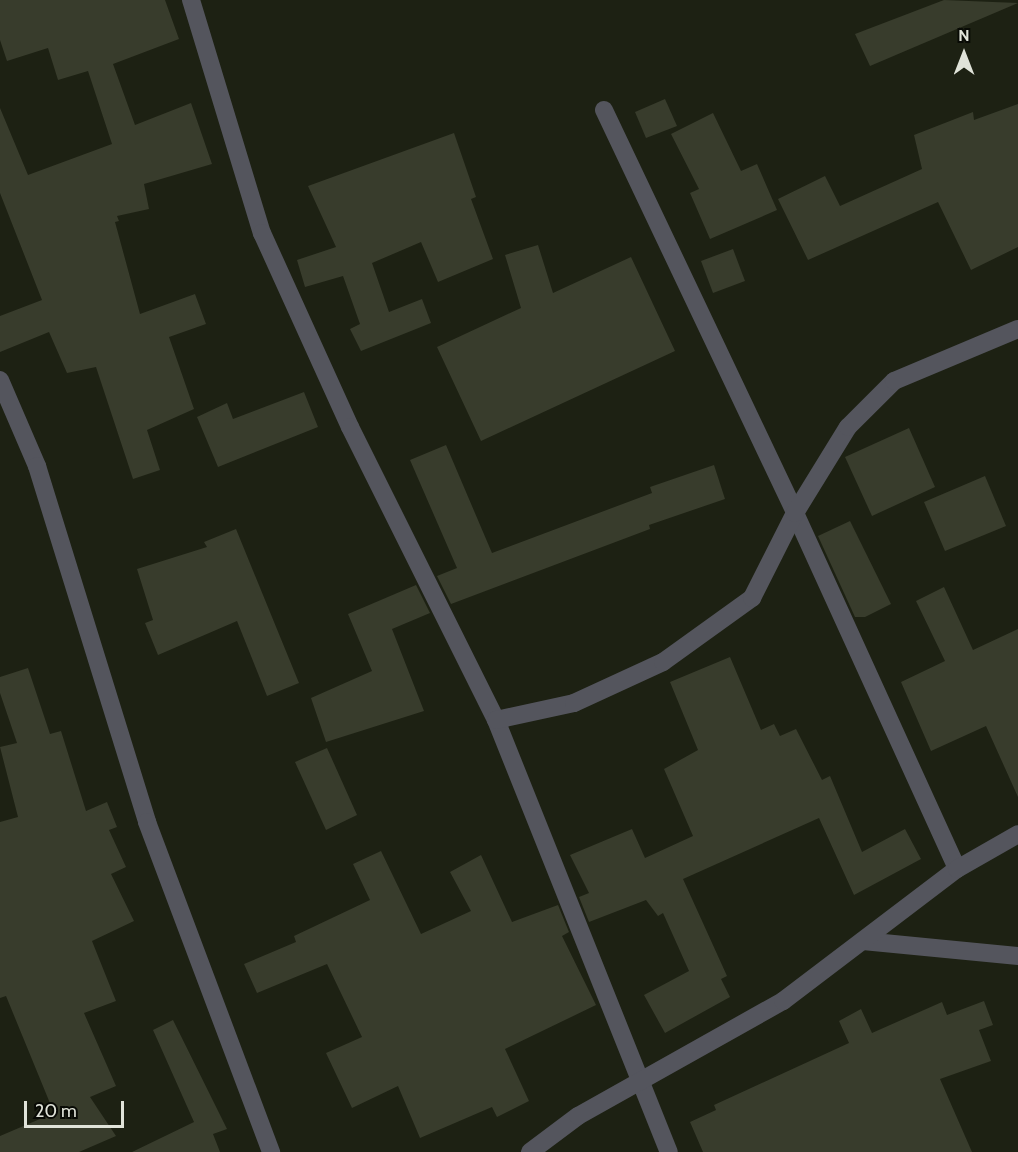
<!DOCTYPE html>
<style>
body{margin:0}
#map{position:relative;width:1018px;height:1152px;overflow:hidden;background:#1d2113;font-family:Cabin,sans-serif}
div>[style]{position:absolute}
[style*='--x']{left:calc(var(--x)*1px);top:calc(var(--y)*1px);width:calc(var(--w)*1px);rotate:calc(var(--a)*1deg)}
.building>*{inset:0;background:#383c2c}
.minor>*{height:18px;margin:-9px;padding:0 9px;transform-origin:9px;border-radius:9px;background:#54555d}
span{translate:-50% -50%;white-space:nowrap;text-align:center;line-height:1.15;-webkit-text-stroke:5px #080a05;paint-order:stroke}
.north{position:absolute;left:934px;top:24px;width:60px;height:60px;-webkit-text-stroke:4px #080a05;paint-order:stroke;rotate:0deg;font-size:16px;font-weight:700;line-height:24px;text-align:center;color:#e0e3d9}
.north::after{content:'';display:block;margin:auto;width:21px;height:27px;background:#e0e3d9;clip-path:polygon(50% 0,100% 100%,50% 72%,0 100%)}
.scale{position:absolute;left:24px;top:1101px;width:100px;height:27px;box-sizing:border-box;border:3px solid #e0e3d9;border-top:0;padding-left:8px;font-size:18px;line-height:21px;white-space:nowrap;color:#e0e3d9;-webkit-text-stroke:4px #080a05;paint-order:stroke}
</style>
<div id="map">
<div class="building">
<div style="clip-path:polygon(0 0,165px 0,179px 39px,113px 64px,135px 125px,191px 103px,212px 164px,144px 184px,149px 209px,117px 216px,119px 221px,115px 222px,140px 314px,195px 294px,206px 324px,169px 337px,194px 409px,147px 430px,160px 470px,133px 479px,96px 367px,67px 373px,49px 332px,0 352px,0 316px,42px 300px,0 193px,0 108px,28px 175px,112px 144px,88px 71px,58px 80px,48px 48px,7px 61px,0 40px)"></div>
<div style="clip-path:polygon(944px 0,1018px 3px,870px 66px,855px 34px)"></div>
<div style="clip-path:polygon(665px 99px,677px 126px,646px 138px,635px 112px)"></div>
<div style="clip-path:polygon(1018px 104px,1018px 247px,971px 270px,938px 202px,808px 260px,778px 199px,825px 176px,840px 206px,922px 169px,914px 135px,973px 112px,974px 120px)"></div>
<div style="clip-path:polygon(713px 113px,741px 171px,757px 164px,777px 210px,710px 239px,690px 193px,699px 189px,671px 134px)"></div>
<div style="clip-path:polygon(454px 133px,476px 197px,471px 199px,493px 259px,438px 282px,421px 242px,372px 263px,389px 312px,422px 299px,431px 323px,361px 351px,350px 329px,360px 324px,343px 276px,305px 287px,297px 260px,336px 247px,308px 186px)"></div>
<div style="clip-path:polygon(538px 245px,553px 293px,631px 257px,675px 351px,481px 441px,437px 347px,521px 308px,505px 255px)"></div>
<div style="clip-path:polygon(733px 249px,745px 281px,713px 293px,701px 261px)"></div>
<div style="clip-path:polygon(304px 392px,318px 427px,218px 467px,197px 417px,227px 403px,233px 419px)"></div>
<div style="clip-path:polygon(909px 428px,935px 487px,872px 516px,845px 457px)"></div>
<div style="clip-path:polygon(446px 445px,492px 553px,652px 493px,650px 487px,714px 465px,725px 499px,649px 525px,650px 529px,451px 604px,437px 576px,457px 568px,410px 460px)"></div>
<div style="clip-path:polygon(985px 476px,1006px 526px,945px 551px,924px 502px)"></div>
<div style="clip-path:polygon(850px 521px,891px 604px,865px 617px,855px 617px,818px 536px)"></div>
<div style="clip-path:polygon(236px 529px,299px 683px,267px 696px,237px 621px,158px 655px,145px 623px,153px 620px,137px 569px,207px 547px,204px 542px)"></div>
<div style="clip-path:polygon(416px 585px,430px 613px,392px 629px,424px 711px,326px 742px,311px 698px,372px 671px,348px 614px)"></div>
<div style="clip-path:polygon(944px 587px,973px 650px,1018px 629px,1018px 797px,986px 726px,931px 751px,901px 682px,945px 661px,916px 601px)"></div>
<div style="clip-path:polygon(730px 657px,761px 730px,774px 724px,780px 736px,796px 729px,822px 780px,830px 776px,862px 852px,905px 829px,921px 859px,854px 895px,819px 818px,683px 879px,727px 976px,721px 979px,730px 997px,665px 1033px,644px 995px,689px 971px,663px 913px,658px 916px,646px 900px,589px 922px,579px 897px,589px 893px,570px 855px,632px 829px,645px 858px,693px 836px,664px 769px,698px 750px,670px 682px)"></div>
<div style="clip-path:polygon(28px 668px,50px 734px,61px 731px,86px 811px,107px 802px,117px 827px,109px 830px,126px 867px,111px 874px,134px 921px,92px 941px,116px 1001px,84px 1013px,116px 1086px,90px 1097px,116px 1136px,79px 1152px,0 1152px,0 1136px,54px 1113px,6px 996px,0 998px,0 822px,18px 817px,0 747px,17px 743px,0 693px,0 677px)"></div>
<div style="clip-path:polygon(327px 748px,357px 815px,326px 830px,295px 762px)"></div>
<div style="clip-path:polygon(381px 851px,421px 934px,471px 911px,450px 872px,481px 855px,512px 922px,558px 905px,569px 932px,562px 936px,596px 1005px,505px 1049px,529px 1101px,497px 1117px,492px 1107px,420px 1138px,398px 1086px,352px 1108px,326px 1053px,362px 1037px,327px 964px,257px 993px,244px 964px,296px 942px,294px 936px,370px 900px,353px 864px)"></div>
<div style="clip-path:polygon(984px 1001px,993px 1025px,979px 1030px,991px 1061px,940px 1079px,972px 1152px,703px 1152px,690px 1122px,716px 1110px,714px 1105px,849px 1043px,839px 1021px,861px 1009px,872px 1033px,942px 1002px,947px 1015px)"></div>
<div style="clip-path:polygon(173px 1020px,227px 1129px,213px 1134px,220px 1152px,132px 1152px,194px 1122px,153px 1030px)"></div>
</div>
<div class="minor">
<div style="--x:191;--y:0;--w:244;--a:73.1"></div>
<div style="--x:262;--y:233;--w:213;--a:65.6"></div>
<div style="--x:350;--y:427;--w:327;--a:63.5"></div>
<div style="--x:496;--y:720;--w:465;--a:68.2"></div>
<div style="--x:604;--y:110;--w:446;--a:64.6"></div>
<div style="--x:795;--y:513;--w:391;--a:65.5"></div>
<div style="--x:0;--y:380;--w:94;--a:66.7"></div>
<div style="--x:37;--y:466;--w:373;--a:72.8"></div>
<div style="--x:147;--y:822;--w:353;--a:69.4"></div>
<div style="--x:496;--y:720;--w:80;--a:-12.3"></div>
<div style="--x:574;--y:703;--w:98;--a:-24.7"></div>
<div style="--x:663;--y:662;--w:110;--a:-35.7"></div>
<div style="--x:752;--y:598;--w:95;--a:-63.2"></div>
<div style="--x:795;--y:513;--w:101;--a:-58.4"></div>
<div style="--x:848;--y:427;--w:65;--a:-45"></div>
<div style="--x:894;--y:381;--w:134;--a:-22.8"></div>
<div style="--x:863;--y:941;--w:156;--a:5.5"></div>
<div style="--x:530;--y:1152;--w:60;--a:-36.9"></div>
<div style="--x:578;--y:1116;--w:235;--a:-29.3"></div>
<div style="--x:783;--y:1001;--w:218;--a:-37.2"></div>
<div style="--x:957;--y:869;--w:70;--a:-29.8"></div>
</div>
<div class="north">N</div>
<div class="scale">20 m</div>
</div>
